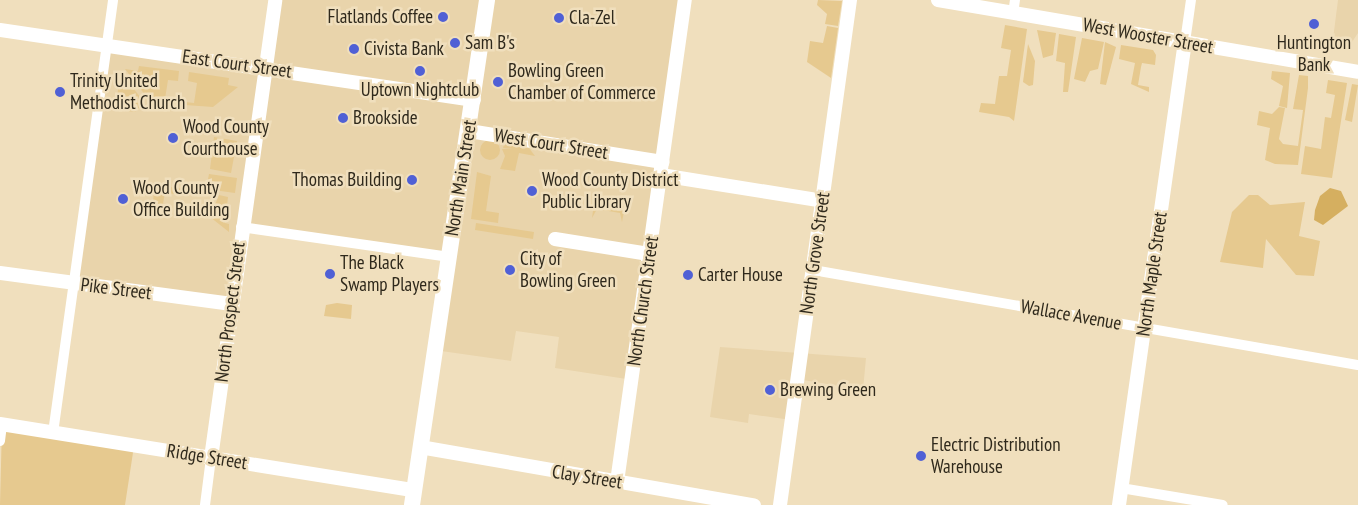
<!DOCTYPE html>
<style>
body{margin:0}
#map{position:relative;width:1358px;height:505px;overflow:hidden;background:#f0dfbd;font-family:"PT Sans Narrow",sans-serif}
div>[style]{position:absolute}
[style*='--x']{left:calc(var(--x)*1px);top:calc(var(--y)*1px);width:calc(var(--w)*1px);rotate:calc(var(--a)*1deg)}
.built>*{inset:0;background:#e9d4ab}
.green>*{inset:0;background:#e6c98f}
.round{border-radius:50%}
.water>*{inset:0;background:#d5af60}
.street>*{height:10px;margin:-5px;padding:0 5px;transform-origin:5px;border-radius:5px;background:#fff}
.secondary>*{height:14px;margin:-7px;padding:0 7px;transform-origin:7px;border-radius:7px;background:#fff}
.primary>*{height:16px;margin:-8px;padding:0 8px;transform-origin:8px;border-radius:8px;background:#fff}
.dots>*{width:14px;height:14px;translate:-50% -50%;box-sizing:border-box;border:2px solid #f0dfbd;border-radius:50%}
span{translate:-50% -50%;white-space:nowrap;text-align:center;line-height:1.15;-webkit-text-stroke:5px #f0dfbd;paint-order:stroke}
.poi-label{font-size:19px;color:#2f291c}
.right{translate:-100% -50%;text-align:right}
.left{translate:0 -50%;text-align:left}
.street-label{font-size:19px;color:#2f291c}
</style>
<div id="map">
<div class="built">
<div style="clip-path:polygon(275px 0,685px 0,633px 380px,555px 368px,559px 337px,516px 331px,511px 361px,434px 350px,448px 257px,242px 227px,232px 304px,74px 284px,107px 45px,264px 68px)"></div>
<div style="clip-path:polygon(1338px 0,1358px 0,1358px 33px,1352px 42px,1333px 39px)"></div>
<div style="clip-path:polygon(720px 347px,866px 358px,863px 390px,797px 379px,791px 420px,749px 414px,748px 423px,710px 417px)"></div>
</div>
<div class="green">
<div style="clip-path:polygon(818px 0,842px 1px,838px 26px,825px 24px,827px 14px,817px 5px)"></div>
<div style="clip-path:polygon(1005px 25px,1027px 29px,1014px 121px,1009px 117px,979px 112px,981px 103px,995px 104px,999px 76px,1007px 76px,1011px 50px,1001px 48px)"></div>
<div style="clip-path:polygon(827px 26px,838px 28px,831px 78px,807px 62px,810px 41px,823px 43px)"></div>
<div style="clip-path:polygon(1037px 30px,1056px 33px,1053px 55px,1043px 58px)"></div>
<div style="clip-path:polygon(1059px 34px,1076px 37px,1068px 92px,1063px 92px,1065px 63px,1056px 61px)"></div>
<div style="clip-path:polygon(1082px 38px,1104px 42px,1098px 69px,1090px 71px,1085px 82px,1074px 79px)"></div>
<div style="clip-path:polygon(1105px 42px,1116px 47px,1106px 85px,1100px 84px)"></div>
<div style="clip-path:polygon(1028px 44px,1035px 61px,1033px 85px,1029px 86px,1023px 82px)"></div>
<div style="clip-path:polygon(1121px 45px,1153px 50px,1156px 55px,1155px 65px,1142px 63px,1141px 67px,1138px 85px,1149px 87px,1149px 92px,1131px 84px,1135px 63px,1119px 59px)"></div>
<div style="clip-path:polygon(139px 66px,179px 71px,178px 81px,168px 80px,165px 99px,176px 101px,175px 104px,149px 100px,125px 69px,138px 71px)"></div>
<div style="clip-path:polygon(120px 71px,144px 102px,135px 112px,116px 109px)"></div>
<div style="clip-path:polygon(1272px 71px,1290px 73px,1287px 108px,1279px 106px,1283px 86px,1271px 79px)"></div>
<div style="clip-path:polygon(189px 72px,229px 78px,228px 85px,238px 87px,213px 107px,185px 105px,185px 102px,194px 103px,197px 83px,188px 81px)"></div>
<div style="clip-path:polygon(1299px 75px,1308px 76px,1308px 88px,1298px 165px,1275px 164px,1265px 160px,1270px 128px,1257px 125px,1259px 111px,1272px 114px,1279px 107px,1285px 108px,1279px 139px,1283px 144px,1298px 146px,1303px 110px,1293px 109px)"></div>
<div style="clip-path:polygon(1328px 80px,1347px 83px,1332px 178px,1301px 174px,1305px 146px,1321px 149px,1325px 117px,1331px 118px,1335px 95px,1326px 93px)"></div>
<div style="clip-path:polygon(1352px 84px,1358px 85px,1352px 122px,1345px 120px)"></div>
<div style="clip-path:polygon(214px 137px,237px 141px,231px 173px,210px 169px)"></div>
<div class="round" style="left:480px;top:140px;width:20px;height:20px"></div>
<div style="clip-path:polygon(504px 144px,529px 148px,535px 156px,519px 153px,515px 171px,500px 169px,505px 156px,502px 149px,513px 148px,503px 148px)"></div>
<div style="clip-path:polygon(477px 172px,491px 176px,486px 211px,499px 213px,498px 223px,471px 219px)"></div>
<div style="clip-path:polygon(209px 174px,237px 178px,235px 193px,206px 189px)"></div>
<div style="clip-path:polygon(155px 185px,192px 190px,185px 195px,165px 193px,162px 209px,152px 208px)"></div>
<div style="clip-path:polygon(219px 195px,228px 197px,225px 223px,229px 224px,229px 232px,210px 217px)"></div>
<div style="clip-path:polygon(1249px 195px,1258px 195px,1270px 205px,1305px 202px,1299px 236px,1320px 241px,1314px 276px,1296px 275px,1266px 239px,1263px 268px,1220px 262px,1232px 212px)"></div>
<div style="clip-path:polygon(595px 196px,608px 207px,618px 205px,621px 208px,625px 206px,620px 200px,625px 200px,626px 201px,622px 222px,620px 213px,597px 209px,592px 218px)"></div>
<div style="clip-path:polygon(476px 223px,534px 232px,533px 239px,475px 230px)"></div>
<div style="clip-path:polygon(337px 303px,352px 305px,351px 319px,324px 316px,326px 305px)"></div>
<div style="clip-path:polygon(2px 425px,134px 446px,125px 505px,0 505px)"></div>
</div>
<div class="water">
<div style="clip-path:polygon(1330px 188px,1341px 191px,1348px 206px,1323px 225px,1314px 220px,1315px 210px,1320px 196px)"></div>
</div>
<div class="street">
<div style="--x:1013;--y:14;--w:14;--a:-82"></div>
<div style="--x:1185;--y:42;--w:42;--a:-81.9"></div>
<div style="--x:241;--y:227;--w:209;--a:8.2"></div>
<div style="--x:813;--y:270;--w:553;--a:9.89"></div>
<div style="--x:53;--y:433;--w:437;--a:-82.1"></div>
<div style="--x:0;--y:441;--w:16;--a:-83"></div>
<div style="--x:1121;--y:488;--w:103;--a:9.5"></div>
<div style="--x:205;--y:505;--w:47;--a:-82.7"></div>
</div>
<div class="secondary">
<div style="--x:938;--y:0;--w:426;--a:9.7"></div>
<div style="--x:0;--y:30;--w:479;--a:8.4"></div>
<div style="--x:469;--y:131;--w:196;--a:9.1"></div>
<div style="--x:661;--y:175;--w:164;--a:9.1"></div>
<div style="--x:555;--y:239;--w:95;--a:9.1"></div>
<div style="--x:0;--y:273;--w:234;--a:7.6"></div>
<div style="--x:0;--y:424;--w:419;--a:9.1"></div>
<div style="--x:420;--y:447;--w:339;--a:9.9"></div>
<div style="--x:211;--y:458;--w:462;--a:-82"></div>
<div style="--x:617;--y:482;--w:487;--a:-82"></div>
<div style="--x:780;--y:505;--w:510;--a:-82.11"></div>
<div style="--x:1119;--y:505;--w:468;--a:-81.9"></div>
</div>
<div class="primary">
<div style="--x:412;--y:505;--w:511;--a:-81.55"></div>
</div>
<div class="dots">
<div style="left:443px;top:17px;background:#5060d5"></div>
<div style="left:559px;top:18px;background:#5060d5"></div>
<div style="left:1314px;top:24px;background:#5060d5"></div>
<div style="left:455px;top:43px;background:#5060d5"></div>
<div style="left:354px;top:49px;background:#5060d5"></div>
<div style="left:420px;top:71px;background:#5060d5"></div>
<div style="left:498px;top:82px;background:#5060d5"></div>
<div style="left:60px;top:92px;background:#5060d5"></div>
<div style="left:343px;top:118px;background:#5060d5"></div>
<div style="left:173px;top:138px;background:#5060d5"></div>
<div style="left:412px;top:180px;background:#5060d5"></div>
<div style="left:532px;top:191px;background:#5060d5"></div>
<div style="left:123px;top:199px;background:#5060d5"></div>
<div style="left:510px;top:270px;background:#5060d5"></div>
<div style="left:330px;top:274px;background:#5060d5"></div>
<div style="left:688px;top:275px;background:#5060d5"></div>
<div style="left:770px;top:390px;background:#5060d5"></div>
<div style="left:921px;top:456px;background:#5060d5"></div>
</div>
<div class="poi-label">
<span class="right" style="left:433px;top:17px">Flatlands Coffee</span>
<span class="left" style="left:569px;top:18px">Cla-Zel</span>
<span class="left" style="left:465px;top:43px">Sam B's</span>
<span style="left:1314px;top:54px">Huntington<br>Bank</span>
<span class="left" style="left:364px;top:49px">Civista Bank</span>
<span class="left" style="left:508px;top:82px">Bowling Green<br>Chamber of Commerce</span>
<span class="left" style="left:70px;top:92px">Trinity United<br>Methodist Church</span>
<span style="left:420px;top:90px">Uptown Nightclub</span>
<span class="left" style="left:353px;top:118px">Brookside</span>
<span class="left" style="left:183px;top:138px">Wood County<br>Courthouse</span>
<span class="right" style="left:402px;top:180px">Thomas Building</span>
<span class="left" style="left:542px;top:191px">Wood County District<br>Public Library</span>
<span class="left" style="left:133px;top:199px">Wood County<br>Office Building</span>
<span class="left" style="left:520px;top:270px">City of<br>Bowling Green</span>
<span class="left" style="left:340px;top:274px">The Black<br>Swamp Players</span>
<span class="left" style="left:698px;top:275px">Carter House</span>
<span class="left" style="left:780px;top:390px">Brewing Green</span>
<span class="left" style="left:931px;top:456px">Electric Distribution<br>Warehouse</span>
</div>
<div class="street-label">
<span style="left:1148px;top:36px;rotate:10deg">West Wooster Street</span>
<span style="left:237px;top:64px;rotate:8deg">East Court Street</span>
<span style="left:551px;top:144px;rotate:9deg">West Court Street</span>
<span style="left:461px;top:178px;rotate:-81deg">North Main Street</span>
<span style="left:815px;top:253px;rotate:-82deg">North Grove Street</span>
<span style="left:1152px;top:274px;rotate:-82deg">North Maple Street</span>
<span style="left:116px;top:289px;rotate:7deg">Pike Street</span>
<span style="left:643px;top:301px;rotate:-82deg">North Church Street</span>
<span style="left:230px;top:312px;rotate:-83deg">North Prospect Street</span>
<span style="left:1071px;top:315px;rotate:10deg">Wallace Avenue</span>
<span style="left:207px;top:457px;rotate:9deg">Ridge Street</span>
<span style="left:587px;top:477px;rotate:9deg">Clay Street</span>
</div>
</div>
